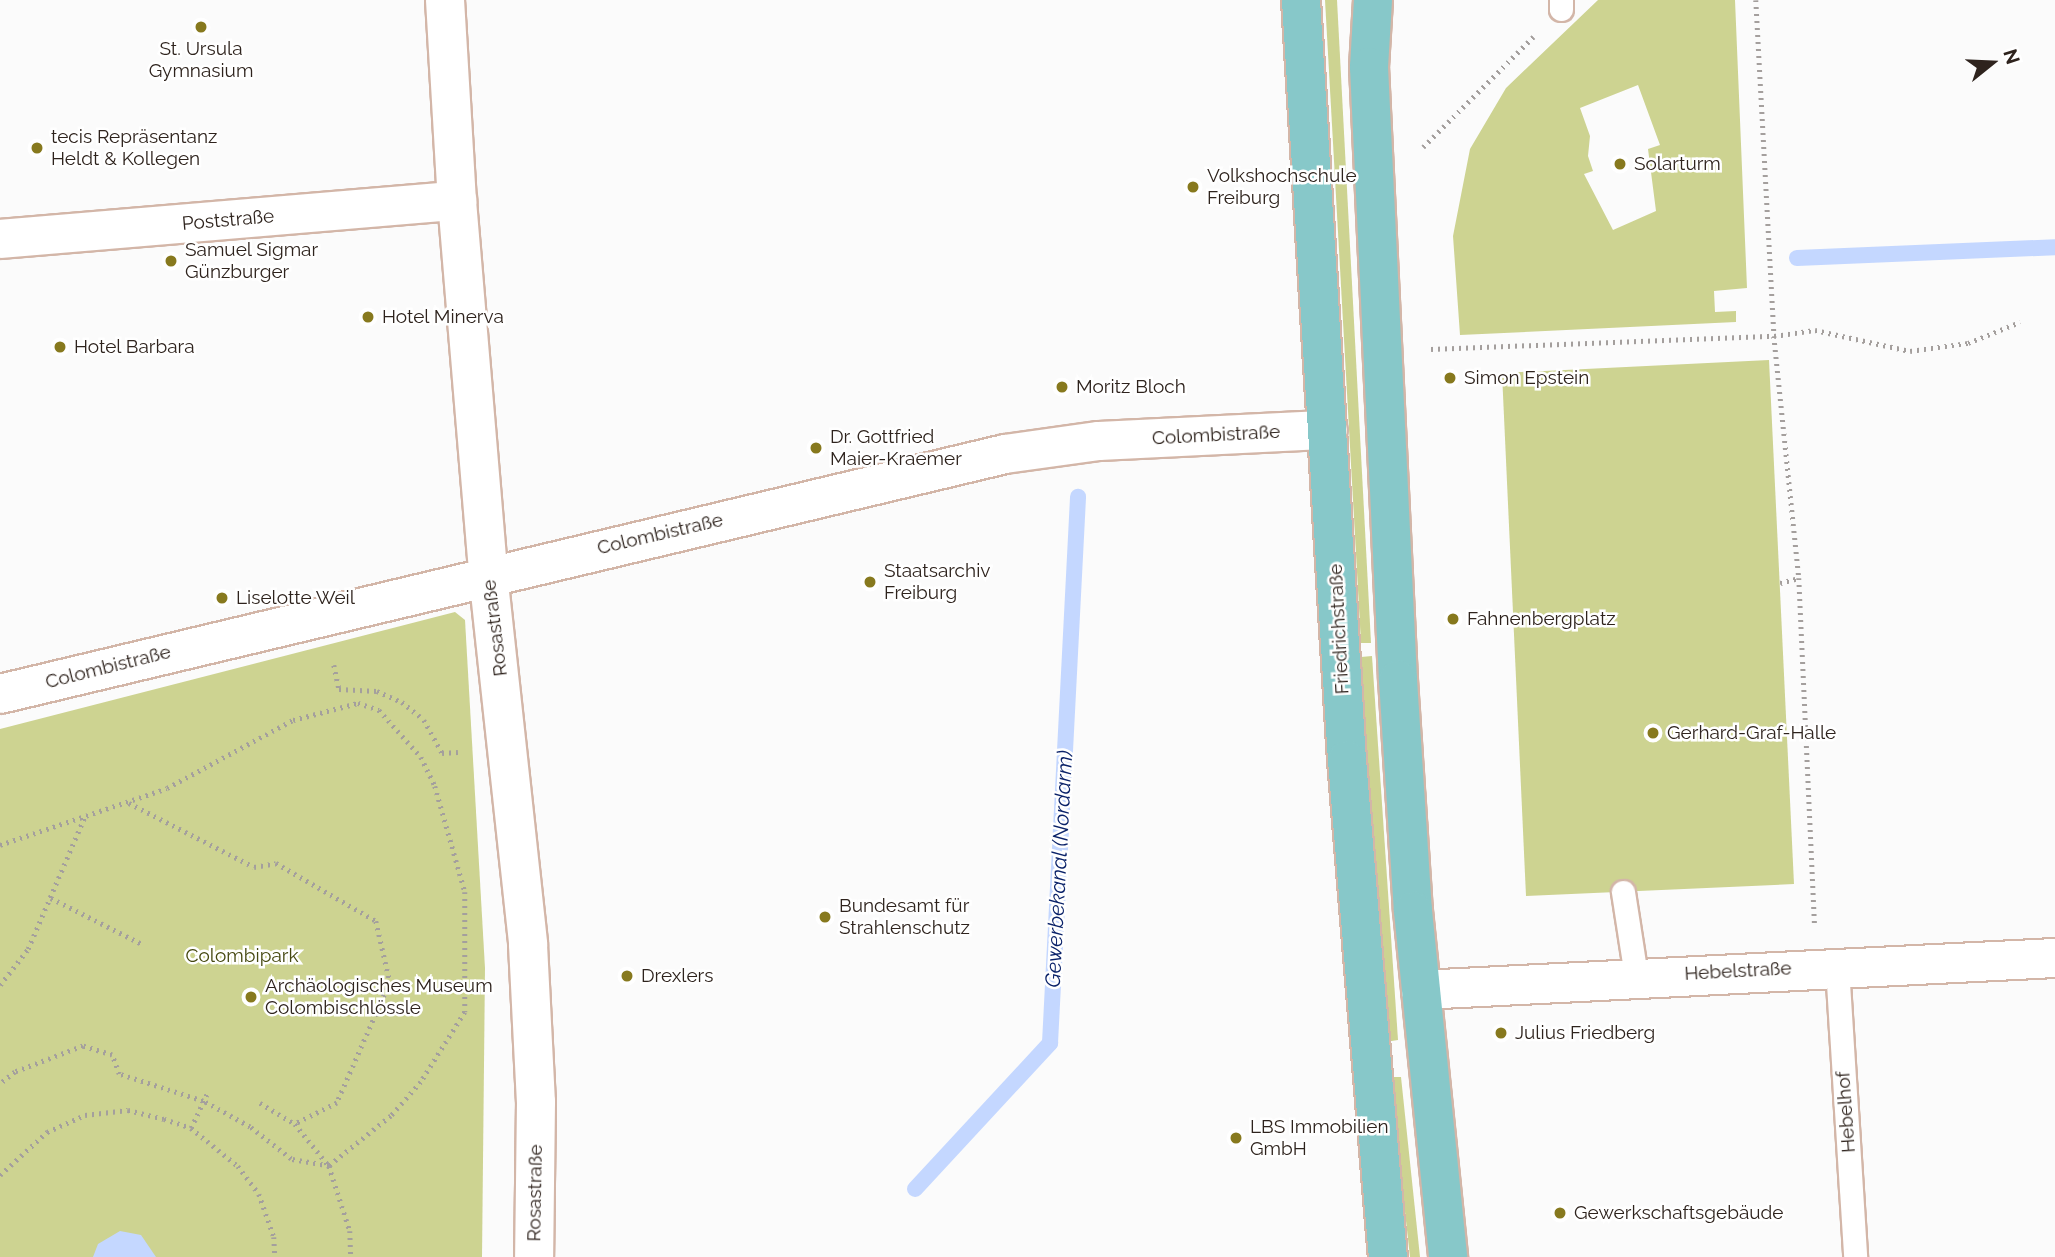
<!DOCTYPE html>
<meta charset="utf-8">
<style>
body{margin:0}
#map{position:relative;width:2055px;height:1257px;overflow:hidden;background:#fbfbfb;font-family:Raleway,sans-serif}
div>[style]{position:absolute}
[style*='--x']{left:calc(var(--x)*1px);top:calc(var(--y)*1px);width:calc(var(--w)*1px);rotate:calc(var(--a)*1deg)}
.green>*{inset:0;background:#cdd391}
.water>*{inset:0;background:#c4d7ff}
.stream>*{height:16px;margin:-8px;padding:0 8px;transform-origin:8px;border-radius:8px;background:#c4d7ff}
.path>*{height:4.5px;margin-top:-2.25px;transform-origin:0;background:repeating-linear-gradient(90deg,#a49f9d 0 2px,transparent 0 7px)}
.roads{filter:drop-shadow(2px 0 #d3b6a8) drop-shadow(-2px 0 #d3b6a8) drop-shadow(0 2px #d3b6a8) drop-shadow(0 -2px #d3b6a8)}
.lane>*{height:23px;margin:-11.5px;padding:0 11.5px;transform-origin:11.5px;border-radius:11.5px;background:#fff}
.street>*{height:38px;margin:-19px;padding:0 19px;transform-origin:19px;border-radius:19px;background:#fff}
.primary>*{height:38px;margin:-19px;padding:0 19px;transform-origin:19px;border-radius:19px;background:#87c8c9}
.dots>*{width:19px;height:19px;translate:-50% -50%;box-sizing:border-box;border:4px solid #fff;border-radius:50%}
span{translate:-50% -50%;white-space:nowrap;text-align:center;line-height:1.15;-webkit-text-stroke:5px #fff;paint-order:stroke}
.poi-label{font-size:19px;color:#2e231d}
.left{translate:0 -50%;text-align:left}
.street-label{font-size:19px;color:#2e231d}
.park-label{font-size:19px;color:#45480f}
.water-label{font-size:21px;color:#0a2269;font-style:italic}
.north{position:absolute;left:1957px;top:28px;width:70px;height:70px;-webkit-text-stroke:5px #fff;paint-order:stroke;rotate:72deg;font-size:19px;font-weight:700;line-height:28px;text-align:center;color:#2e231d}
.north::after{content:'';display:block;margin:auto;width:24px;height:32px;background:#2e231d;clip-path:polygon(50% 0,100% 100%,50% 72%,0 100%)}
</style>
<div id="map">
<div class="green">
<div style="clip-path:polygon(1325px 0,1337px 0,1371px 643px,1361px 643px)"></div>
<div style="clip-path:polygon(evenodd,1598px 0,1735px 0,1747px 288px,1714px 291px,1715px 312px,1736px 311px,1736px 322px,1460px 335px,1453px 236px,1470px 149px,1506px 88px,1598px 0,1638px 85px,1660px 145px,1648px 149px,1656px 211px,1613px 230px,1584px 174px,1593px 171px,1588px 156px,1590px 136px,1580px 108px,1638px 85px)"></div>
<div style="clip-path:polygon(1769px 360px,1794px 884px,1526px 896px,1502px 373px)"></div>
<div style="clip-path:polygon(455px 612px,465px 620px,485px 968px,482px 1257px,0 1257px,0 729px)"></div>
<div style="clip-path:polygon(1372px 656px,1398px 1040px,1385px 1042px,1361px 657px)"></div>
<div style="clip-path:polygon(1390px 1077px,1401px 1077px,1420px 1257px,1410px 1257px)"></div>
</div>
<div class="water">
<div style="clip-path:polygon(120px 1231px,141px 1235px,156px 1257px,93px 1257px,98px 1244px)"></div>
</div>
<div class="stream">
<div style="--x:1797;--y:258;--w:258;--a:-2.4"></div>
<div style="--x:915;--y:1189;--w:199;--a:-47.2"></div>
<div style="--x:1050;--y:1043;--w:547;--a:-87.06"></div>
</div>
<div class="path">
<div style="--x:1756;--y:0;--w:336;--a:86.9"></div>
<div style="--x:1774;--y:336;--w:243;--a:84.1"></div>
<div style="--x:1799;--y:578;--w:346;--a:87.4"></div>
<div style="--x:1423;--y:147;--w:156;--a:-45"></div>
<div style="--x:1431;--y:349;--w:343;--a:-2.2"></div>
<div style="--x:1774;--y:336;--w:41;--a:-8.3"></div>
<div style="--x:1815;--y:330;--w:97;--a:12.5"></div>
<div style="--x:1910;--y:351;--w:59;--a:-7.9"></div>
<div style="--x:1968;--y:343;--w:56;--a:-22"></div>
<div style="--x:1780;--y:583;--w:20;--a:-15"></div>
<div style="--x:334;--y:665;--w:25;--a:78"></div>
<div style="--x:339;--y:689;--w:38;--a:3"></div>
<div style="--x:377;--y:691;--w:27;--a:24"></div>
<div style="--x:402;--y:702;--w:28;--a:39"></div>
<div style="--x:424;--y:720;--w:38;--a:61"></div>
<div style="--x:442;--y:753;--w:16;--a:-4"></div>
<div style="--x:129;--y:803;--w:140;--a:27.1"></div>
<div style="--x:254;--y:867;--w:22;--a:-10"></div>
<div style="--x:276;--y:863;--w:116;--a:30.1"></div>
<div style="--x:376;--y:921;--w:63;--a:77.1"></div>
<div style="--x:390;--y:982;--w:132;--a:113.7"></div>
<div style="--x:337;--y:1103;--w:47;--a:153.4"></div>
<div style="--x:0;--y:845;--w:176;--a:-18.8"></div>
<div style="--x:167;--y:788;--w:143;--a:-28.4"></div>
<div style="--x:293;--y:720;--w:67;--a:-14.7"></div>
<div style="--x:358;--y:703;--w:22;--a:18"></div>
<div style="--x:379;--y:710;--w:63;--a:48.2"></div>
<div style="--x:421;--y:757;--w:32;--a:64"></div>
<div style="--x:435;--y:786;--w:110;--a:74.2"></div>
<div style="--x:465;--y:892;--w:120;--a:90"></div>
<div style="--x:465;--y:1012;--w:83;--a:122.2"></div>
<div style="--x:421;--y:1082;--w:45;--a:131.4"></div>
<div style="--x:391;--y:1116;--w:80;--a:141.1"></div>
<div style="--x:329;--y:1166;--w:39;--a:-170"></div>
<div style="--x:291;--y:1159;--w:52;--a:-142"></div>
<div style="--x:250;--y:1127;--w:54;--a:-151"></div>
<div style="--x:203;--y:1101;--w:88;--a:-162.2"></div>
<div style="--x:119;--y:1074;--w:20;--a:-110"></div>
<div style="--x:112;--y:1055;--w:30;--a:-163"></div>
<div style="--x:83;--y:1046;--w:73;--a:159.1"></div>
<div style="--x:15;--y:1072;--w:19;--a:141"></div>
<div style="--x:51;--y:898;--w:102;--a:26.8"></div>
<div style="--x:0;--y:985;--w:46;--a:-52.1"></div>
<div style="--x:28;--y:949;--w:145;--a:-66.8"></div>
<div style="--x:260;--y:1103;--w:41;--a:31"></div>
<div style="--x:295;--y:1124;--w:54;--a:51"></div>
<div style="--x:329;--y:1166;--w:68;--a:72.1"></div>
<div style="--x:350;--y:1231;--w:26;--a:88"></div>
<div style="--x:191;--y:1128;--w:38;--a:-65"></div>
<div style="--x:0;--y:1175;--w:64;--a:-42.5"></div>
<div style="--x:47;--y:1132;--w:42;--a:-24.1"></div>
<div style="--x:85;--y:1115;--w:43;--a:-6.6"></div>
<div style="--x:128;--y:1110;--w:37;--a:14"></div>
<div style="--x:164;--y:1119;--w:28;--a:18"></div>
<div style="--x:191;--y:1128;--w:60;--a:39"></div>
<div style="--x:238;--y:1166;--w:35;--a:53"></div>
<div style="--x:259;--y:1194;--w:46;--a:70.8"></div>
<div style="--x:274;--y:1237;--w:20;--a:87"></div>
</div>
<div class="roads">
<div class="lane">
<div style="--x:1561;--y:0;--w:9;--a:90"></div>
<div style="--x:1623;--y:892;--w:85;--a:81.2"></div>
<div style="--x:1837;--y:967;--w:291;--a:86.4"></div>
</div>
<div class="street">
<div style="--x:445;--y:0;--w:201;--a:86.6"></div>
<div style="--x:457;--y:201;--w:374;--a:85.2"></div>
<div style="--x:488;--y:574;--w:373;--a:83.8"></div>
<div style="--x:528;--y:945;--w:157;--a:87.1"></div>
<div style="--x:536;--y:1102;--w:155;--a:90.7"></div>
<div style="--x:0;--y:239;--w:459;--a:-4.8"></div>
<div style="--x:0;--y:694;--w:1033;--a:-13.43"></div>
<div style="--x:1005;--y:454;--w:95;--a:-7.9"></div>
<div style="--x:1099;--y:441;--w:229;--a:-2.8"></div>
<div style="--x:1421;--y:990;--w:635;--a:-2.89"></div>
</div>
<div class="primary">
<div style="--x:1301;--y:0;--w:761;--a:86.54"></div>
<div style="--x:1347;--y:760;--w:499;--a:85.3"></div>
<div style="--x:1373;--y:0;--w:67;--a:93.4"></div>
<div style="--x:1369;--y:67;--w:614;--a:87.29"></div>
<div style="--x:1398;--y:680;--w:231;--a:86.3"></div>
<div style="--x:1413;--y:911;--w:348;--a:84.2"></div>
</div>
</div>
<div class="dots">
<div style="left:201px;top:27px;background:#87791e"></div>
<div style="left:37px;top:148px;background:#87791e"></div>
<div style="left:1620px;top:164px;background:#87791e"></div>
<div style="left:1193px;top:187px;background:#87791e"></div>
<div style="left:171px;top:261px;background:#87791e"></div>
<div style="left:368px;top:317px;background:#87791e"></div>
<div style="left:60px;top:347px;background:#87791e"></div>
<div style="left:1450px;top:378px;background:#87791e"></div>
<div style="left:1062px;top:387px;background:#87791e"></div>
<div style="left:816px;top:448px;background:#87791e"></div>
<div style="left:870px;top:582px;background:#87791e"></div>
<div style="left:222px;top:598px;background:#87791e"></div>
<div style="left:1453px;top:619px;background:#87791e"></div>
<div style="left:1653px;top:733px;background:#87791e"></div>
<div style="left:825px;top:917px;background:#87791e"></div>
<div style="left:627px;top:976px;background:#87791e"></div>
<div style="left:251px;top:997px;background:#87791e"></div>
<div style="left:1501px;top:1033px;background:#87791e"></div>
<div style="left:1236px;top:1138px;background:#87791e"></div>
<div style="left:1560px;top:1213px;background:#87791e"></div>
</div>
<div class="poi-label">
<span style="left:201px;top:60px">St. Ursula<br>Gymnasium</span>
<span class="left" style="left:51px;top:148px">tecis Repräsentanz<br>Heldt &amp; Kollegen</span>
<span class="left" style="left:1634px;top:164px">Solarturm</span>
<span class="left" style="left:1207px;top:187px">Volkshochschule<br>Freiburg</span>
<span class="left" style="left:185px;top:261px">Samuel Sigmar<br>Günzburger</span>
<span class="left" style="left:382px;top:317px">Hotel Minerva</span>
<span class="left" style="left:74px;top:347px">Hotel Barbara</span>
<span class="left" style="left:1464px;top:378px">Simon Epstein</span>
<span class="left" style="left:1076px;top:387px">Moritz Bloch</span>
<span class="left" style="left:830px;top:448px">Dr. Gottfried<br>Maier-Kraemer</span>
<span class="left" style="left:884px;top:582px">Staatsarchiv<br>Freiburg</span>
<span class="left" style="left:236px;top:598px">Liselotte Weil</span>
<span class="left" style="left:1467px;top:619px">Fahnenbergplatz</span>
<span class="left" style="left:1667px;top:733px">Gerhard-Graf-Halle</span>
<span class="left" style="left:839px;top:917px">Bundesamt für<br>Strahlenschutz</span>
<span class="left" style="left:641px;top:976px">Drexlers</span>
<span class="left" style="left:265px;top:997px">Archäologisches Museum<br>Colombischlössle</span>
<span class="left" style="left:1515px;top:1033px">Julius Friedberg</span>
<span class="left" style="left:1250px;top:1138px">LBS Immobilien<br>GmbH</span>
<span class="left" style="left:1574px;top:1213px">Gewerkschaftsgebäude</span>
</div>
<div class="street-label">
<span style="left:228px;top:220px;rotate:-5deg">Poststraße</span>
<span style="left:1216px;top:435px;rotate:-3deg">Colombistraße</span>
<span style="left:660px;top:534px;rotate:-13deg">Colombistraße</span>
<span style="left:495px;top:628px;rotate:-97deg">Rosastraße</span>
<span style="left:1339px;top:629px;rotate:-93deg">Friedrichstraße</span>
<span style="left:108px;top:667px;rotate:-14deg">Colombistraße</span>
<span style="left:1738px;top:971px;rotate:-3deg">Hebelstraße</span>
<span style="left:1846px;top:1112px;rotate:-94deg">Hebelhof</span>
<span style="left:535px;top:1193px;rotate:-89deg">Rosastraße</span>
</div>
<div class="park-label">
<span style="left:242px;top:956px">Colombipark</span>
</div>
<div class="water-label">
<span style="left:1059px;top:869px;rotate:-87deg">Gewerbekanal (Nordarm)</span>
</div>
<div class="north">N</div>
</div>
